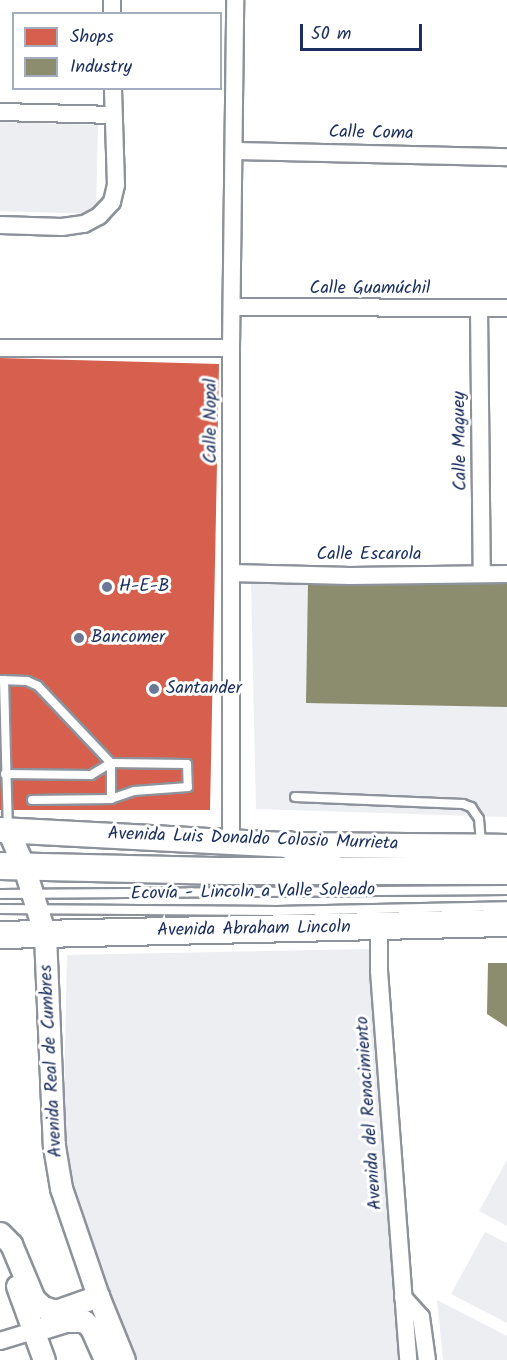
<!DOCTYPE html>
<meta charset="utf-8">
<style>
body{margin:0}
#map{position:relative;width:507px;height:1360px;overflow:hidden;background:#fff;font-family:Kalam,sans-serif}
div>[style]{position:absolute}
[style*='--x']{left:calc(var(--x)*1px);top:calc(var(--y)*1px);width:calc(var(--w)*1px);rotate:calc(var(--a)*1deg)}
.built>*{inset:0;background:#edeff3}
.green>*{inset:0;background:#edeef2}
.shops>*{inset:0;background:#d6604d}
.industry>*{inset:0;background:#8c8c6e}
.roads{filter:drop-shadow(2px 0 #8e929a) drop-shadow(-2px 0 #8e929a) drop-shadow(0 2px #8e929a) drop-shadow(0 -2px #8e929a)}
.service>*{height:8px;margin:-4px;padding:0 4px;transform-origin:4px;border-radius:4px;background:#fff}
.minor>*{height:16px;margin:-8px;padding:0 8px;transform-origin:8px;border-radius:8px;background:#fff}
.tertiary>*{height:21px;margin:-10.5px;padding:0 10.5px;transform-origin:10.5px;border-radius:10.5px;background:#fff}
.secondary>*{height:24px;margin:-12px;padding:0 12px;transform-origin:12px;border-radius:12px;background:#fff}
.primary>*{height:26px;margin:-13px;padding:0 13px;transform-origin:13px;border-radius:13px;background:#fff}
.dots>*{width:16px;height:16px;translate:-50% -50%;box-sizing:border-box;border:3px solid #fff;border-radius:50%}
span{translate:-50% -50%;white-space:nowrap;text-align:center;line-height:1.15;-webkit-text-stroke:6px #fff;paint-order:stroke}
.street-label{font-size:18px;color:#1b2f5e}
.poi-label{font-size:18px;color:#1b2f5e}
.left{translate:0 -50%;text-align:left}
.legend{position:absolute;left:12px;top:12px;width:210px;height:78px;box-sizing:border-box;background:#fff;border:2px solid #a4acbf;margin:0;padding:8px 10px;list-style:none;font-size:18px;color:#1b2f5e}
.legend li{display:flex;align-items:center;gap:12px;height:30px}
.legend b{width:30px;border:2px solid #a4acbf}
.scale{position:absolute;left:300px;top:24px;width:122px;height:27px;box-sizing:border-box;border:3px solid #1b2f5e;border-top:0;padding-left:8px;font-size:18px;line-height:21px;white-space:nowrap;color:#1b2f5e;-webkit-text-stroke:4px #fff;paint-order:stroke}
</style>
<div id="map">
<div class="built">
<div style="clip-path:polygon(251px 584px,507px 584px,507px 817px,256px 809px)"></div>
</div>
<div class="green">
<div style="clip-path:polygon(0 122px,98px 125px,96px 214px,0 211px)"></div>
<div style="clip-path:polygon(370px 949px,398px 1360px,132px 1360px,63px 1150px,67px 955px)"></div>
<div style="clip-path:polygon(507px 1160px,507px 1226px,479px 1211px)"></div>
<div style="clip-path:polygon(485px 1232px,507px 1243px,507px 1323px,451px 1294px)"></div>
<div style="clip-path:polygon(437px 1300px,507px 1336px,507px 1360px,443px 1360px)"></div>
</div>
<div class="shops">
<div style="clip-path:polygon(0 358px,219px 364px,210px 810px,0 810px)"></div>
</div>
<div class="industry">
<div style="clip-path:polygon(308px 584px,507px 584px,507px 707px,306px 703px)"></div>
<div style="clip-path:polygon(488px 963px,507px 963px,507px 1027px,487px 1014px)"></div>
</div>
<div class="roads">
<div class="service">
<div style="--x:0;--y:680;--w:27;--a:2"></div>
<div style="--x:27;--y:681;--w:12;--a:24"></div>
<div style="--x:38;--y:686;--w:106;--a:46.5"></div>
<div style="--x:111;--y:763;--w:36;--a:90"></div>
<div style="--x:111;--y:799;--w:79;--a:179.3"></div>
<div style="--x:4;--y:680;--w:149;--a:88.5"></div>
<div style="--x:5;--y:774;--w:86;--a:0.7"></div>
<div style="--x:91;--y:775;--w:23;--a:-31"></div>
<div style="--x:111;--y:763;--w:76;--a:0.8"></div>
<div style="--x:187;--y:764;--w:23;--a:88"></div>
<div style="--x:188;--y:787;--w:54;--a:175.8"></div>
<div style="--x:134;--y:791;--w:24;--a:161"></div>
<div style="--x:295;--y:797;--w:168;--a:2.4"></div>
<div style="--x:463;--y:804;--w:9;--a:21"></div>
<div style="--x:471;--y:807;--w:14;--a:56"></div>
<div style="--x:479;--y:819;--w:25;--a:85"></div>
<div style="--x:0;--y:894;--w:507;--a:-0.45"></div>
<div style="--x:0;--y:909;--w:277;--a:0.4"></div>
<div style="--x:277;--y:911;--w:230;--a:-1.2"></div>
</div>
<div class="minor">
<div style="--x:112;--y:0;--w:14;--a:90"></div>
<div style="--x:0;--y:112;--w:113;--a:1.5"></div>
<div style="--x:234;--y:151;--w:273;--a:1.3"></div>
<div style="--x:0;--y:225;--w:62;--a:1.8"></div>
<div style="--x:62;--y:227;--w:22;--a:-8"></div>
<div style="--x:84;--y:224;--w:17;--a:-28"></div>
<div style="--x:99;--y:216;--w:19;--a:-47"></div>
<div style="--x:112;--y:202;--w:17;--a:-77"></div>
<div style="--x:116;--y:185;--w:97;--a:-91.8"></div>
<div style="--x:233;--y:307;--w:274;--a:0.2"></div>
<div style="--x:479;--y:308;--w:266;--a:89.4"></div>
<div style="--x:0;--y:348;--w:231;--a:0"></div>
<div style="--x:231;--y:573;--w:119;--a:1.4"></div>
<div style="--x:350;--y:576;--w:157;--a:-0.7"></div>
<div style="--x:231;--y:842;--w:494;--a:-90"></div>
<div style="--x:231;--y:348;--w:348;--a:-89.3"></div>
<div style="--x:379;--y:927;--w:44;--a:90"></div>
<div style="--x:379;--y:971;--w:390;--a:85.7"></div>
<div style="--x:403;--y:1297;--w:27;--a:48"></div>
<div style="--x:421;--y:1317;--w:43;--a:82.1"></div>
<div style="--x:0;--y:1341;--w:34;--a:-17"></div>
</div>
<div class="tertiary">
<div style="--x:8;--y:830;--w:40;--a:66.6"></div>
<div style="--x:24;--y:867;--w:71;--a:72.8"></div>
<div style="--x:45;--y:935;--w:211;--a:87.6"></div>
<div style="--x:54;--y:1146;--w:43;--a:80.5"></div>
<div style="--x:61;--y:1188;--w:114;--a:71.1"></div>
<div style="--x:98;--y:1296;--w:69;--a:67.9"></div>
<div style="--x:0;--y:1233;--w:16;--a:45"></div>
<div style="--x:11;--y:1244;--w:60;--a:67.3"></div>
<div style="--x:34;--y:1299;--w:12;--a:42"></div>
<div style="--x:43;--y:1307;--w:14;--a:17"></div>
<div style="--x:56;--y:1311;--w:45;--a:-19.7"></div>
<div style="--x:17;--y:1286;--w:79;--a:70"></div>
<div style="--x:33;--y:1331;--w:34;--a:-17"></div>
<div style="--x:66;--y:1321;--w:18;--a:0"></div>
<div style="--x:84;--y:1321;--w:10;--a:45"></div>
<div style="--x:91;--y:1328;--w:35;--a:66"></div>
</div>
<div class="secondary">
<div style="--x:0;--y:830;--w:289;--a:3"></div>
<div style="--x:289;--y:845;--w:218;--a:0.5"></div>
</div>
<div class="primary">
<div style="--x:289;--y:845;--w:51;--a:28.1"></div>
<div style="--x:0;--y:866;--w:226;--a:1.3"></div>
<div style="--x:226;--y:871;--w:281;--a:0"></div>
<div style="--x:0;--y:935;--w:507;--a:-1.36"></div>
</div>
</div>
<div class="dots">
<div style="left:107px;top:587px;background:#6b7896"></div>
<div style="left:79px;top:638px;background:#6b7896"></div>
<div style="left:154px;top:689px;background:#6b7896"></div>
</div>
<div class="street-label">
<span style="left:371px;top:134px;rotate:1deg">Calle Coma</span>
<span style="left:370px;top:289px">Calle Guamúchil</span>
<span style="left:212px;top:421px;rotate:-90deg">Calle Nopal</span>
<span style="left:461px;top:441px;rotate:-91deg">Calle Maguey</span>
<span style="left:369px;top:555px">Calle Escarola</span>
<span style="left:253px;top:840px;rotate:2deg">Avenida Luis Donaldo Colosio Murrieta</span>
<span style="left:253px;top:893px;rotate:-1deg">Ecovía - Lincoln a Valle Soleado</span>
<span style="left:254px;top:930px;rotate:-1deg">Avenida Abraham Lincoln</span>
<span style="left:52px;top:1061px;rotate:-93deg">Avenida Real de Cumbres</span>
<span style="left:370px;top:1113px;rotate:-94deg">Avenida del Renacimiento</span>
</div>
<div class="poi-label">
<span class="left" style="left:119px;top:587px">H-E-B</span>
<span class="left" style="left:91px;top:638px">Bancomer</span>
<span class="left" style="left:166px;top:689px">Santander</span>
</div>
<ul class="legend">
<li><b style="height:16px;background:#d6604d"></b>Shops</li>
<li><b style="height:16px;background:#8c8c6e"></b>Industry</li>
</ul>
<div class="scale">50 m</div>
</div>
